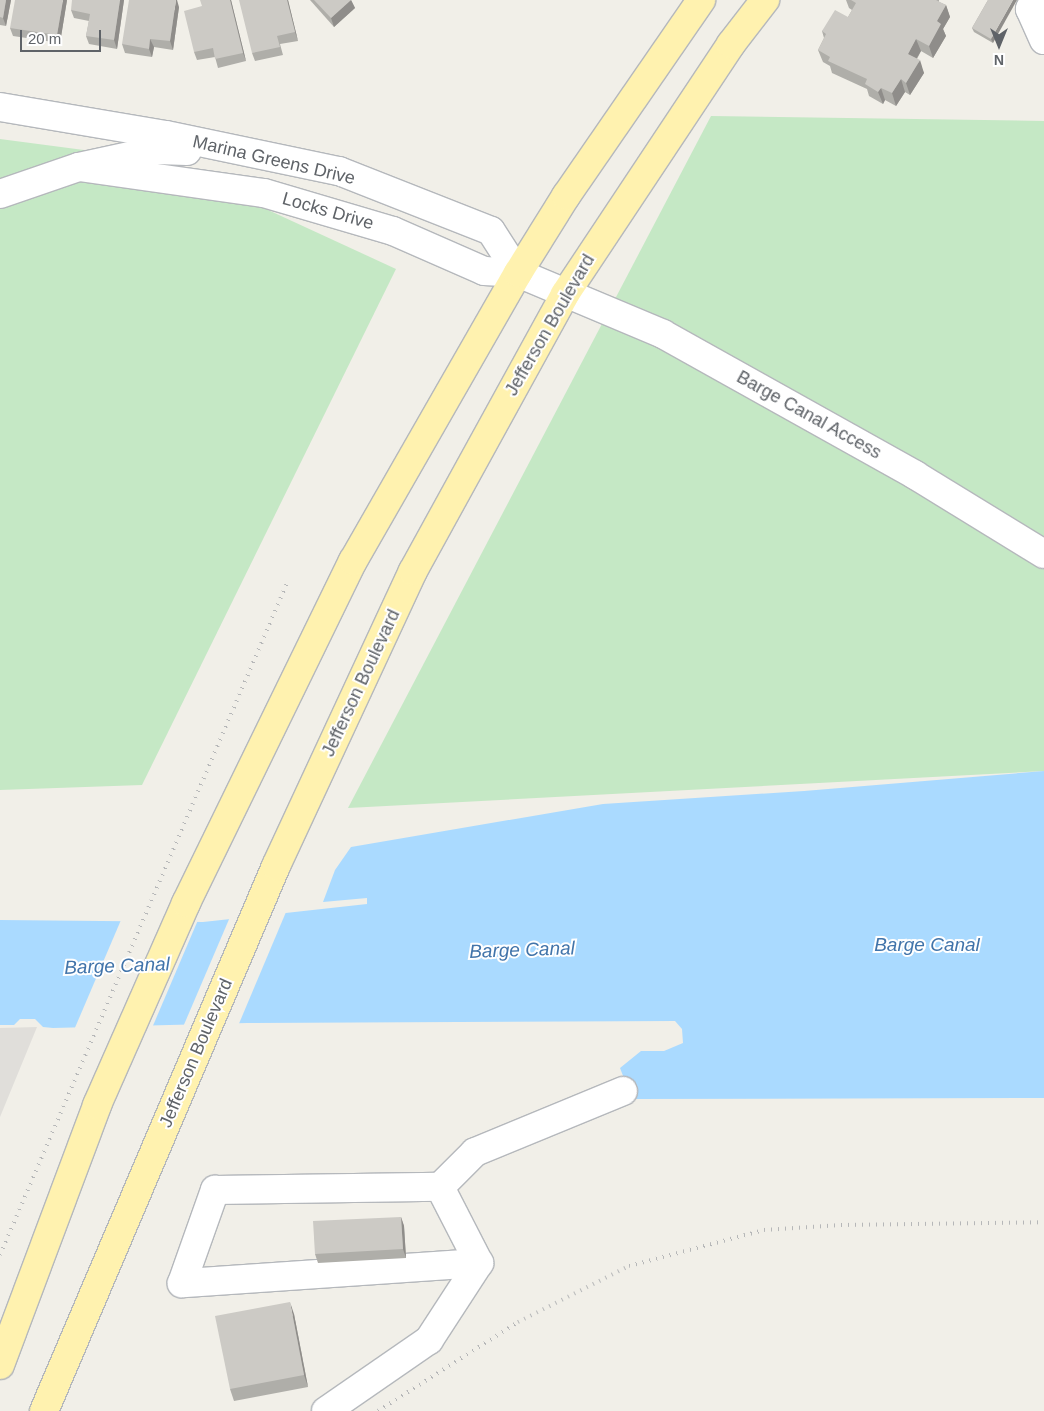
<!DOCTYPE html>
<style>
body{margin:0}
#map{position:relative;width:1044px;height:1411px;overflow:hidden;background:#f1efe8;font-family:Helvetica,sans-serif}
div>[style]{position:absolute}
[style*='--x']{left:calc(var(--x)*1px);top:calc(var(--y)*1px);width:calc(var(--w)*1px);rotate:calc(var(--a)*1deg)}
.industrial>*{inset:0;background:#e0deda}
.green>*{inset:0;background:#c5e8c5}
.water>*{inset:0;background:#aadaff}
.pier>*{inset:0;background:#f1efe8}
.roads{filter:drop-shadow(1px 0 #b5b8bc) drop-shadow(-1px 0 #b5b8bc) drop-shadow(0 1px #b5b8bc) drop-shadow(0 -1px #b5b8bc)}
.minor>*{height:28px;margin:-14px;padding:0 14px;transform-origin:14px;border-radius:14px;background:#fff}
.major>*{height:28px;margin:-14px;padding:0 14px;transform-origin:14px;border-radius:14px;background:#fff2af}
.rail>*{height:4px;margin-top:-2px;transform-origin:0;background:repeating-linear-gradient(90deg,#b6b7b8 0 1px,transparent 0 7px)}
.wall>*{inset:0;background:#afaea9}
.shaded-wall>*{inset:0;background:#8f8d8a}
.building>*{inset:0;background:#cccac5}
span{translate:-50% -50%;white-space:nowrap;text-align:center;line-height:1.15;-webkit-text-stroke:4px #fff;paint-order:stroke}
.street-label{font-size:18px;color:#5f6368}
.water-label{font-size:19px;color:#4174aa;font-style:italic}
.north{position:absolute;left:974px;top:20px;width:50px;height:50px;-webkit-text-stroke:4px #fff;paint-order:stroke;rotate:180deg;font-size:14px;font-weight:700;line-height:20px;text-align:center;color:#5f6368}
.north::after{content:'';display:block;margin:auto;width:18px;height:22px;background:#5f6368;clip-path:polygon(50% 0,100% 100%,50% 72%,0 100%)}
.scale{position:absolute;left:20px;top:30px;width:81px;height:22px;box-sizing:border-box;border:2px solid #5f6368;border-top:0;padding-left:6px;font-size:15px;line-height:18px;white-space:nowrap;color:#5f6368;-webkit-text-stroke:4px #fff;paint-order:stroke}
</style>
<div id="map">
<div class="industrial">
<div style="clip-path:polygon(37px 1027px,0 1117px,0 1028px)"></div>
</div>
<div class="green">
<div style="clip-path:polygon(711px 116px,1044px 121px,1044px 771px,348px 808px)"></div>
<div style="clip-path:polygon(0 139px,160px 160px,396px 269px,142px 785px,0 790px)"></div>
</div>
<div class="water">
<div style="clip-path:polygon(1044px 771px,1044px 1098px,632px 1099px,620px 1068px,641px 1051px,664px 1051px,683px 1043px,682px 1029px,675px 1021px,247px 1023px,53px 1028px,43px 1027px,35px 1019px,20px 1019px,14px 1025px,0 1025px,0 920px,203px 922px,367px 904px,367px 898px,323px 902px,335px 870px,351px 847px,603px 804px,804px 791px)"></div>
</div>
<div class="pier">
<div style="clip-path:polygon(286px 912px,238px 1026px,183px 1027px,230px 917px)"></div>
<div style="clip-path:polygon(121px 920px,198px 920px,152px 1028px,74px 1030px)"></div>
</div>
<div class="roads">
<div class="minor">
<div style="--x:1034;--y:0;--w:10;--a:114"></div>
<div style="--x:1030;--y:9;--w:34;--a:66"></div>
<div style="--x:0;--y:107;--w:168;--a:9.6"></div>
<div style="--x:166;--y:135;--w:177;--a:11.8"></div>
<div style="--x:339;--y:171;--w:163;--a:21.5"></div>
<div style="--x:491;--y:231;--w:50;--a:57.3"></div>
<div style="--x:79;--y:167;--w:187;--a:8"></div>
<div style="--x:264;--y:193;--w:134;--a:16.4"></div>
<div style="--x:393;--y:231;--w:99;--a:23.7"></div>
<div style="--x:484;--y:271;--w:34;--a:3"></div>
<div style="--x:518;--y:273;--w:157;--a:22.8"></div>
<div style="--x:663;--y:334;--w:289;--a:29.2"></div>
<div style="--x:915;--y:475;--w:151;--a:31.5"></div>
<div style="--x:0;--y:194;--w:83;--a:-18.9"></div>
<div style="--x:79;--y:167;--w:80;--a:-12.3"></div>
<div style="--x:157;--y:150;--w:30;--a:2"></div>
<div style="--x:440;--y:1187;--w:85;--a:62.8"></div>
<div style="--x:479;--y:1263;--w:298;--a:176.1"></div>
<div style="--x:182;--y:1283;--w:99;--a:-70.5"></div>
<div style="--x:215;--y:1190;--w:225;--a:-0.8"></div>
<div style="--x:440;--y:1187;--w:49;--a:-45"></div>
<div style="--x:475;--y:1152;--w:160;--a:-22.4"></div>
<div style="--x:326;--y:1411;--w:125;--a:-34.6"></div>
<div style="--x:429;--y:1340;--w:92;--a:-57"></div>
</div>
<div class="major">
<div style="--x:0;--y:1365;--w:278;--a:-69.5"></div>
<div style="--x:97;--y:1105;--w:221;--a:-66.2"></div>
<div style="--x:186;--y:903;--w:381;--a:-64"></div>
<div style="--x:353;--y:561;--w:332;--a:-60.2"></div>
<div style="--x:518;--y:273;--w:91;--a:-58.1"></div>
<div style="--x:566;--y:196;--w:238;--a:-55.4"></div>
<div style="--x:44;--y:1411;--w:592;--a:-66.94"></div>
<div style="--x:276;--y:866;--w:325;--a:-65.1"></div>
<div style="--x:413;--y:571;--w:316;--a:-61.2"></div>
<div style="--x:565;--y:294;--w:300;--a:-56.4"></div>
<div style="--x:731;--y:44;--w:56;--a:-52.3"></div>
</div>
</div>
<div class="rail">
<div style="--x:0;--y:1255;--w:731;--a:-66.87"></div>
<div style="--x:378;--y:1411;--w:166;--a:-32.4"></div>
<div style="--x:518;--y:1322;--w:124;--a:-26.8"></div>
<div style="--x:629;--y:1266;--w:140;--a:-14.9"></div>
<div style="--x:764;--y:1230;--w:77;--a:-3.7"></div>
<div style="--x:841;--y:1225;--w:203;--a:-0.8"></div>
</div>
<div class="wall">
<div style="clip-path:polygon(0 0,11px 0,6px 26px,0 25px)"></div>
<div style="clip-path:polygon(67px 0,60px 43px,13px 36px,10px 28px)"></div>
<div style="clip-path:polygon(124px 0,117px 49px,89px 44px,86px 36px,89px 21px,74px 18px,71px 10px)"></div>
<div style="clip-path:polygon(231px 0,246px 61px,218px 68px,215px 57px,197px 60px,194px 52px,202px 6px)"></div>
<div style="clip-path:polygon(288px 0,298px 41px,280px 44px,283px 55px,255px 61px,252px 53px)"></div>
<div style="clip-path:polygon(310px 0,351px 0,355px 8px,334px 27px)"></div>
<div style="clip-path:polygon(846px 0,939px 0,939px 2px,946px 5px,950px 17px,943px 29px,946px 36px,933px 58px,921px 51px,917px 59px,924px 73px,910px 95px,905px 92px,896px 106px,885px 100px,883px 104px,869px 96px,867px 89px,832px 73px,830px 66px,823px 62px,818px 50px,824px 38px,822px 31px,848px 17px,852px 10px,849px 8px)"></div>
<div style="clip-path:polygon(988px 0,993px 43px,974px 32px,972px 28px)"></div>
<div style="clip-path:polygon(179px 7px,173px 50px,154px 47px,152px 57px,125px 53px,122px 44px)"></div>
<div style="clip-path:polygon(401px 1217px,404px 1226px,406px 1258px,318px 1263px,315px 1254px)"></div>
<div style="clip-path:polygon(294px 1314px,308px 1387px,234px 1401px,230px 1389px)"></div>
</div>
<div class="shaded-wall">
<div style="clip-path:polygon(6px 0,11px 0,6px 26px,3px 18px)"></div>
<div style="clip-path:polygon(63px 0,67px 0,60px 43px,57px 35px)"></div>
<div style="clip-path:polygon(120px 0,124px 0,117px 49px,114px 40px)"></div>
<div style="clip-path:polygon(176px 0,177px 0,179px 7px,173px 50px,170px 41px)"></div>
<div style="clip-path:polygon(230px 0,231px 0,246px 61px,243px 53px)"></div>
<div style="clip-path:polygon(287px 0,288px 0,298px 41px,295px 32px)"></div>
<div style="clip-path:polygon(351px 0,355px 8px,334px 27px,331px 18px)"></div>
<div style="clip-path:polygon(1013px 0,1017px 0,993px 43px,991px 39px)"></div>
<div style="clip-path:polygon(946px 5px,950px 17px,943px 29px,946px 36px,933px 58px,929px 46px,937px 21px)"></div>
<div style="clip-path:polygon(150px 39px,154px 47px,152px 57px,149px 49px)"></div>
<div style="clip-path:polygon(916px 39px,921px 51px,912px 66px,908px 54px)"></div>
<div style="clip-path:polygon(920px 60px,924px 73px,910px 95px,906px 83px)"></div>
<div style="clip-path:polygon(901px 79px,905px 92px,896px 106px,892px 93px)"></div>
<div style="clip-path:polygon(881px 88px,885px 100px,883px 104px,878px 92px)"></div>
<div style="clip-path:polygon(401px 1217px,404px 1226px,406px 1258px,403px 1249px)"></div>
<div style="clip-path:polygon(290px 1302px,294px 1314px,308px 1387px,304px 1375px)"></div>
</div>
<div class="building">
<div style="clip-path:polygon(0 0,6px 0,3px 18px,0 17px)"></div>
<div style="clip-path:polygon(15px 0,63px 0,57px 35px,10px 28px)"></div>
<div style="clip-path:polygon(72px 0,120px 0,114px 40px,86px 36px,90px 14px,71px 10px)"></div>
<div style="clip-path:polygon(129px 0,176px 0,170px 41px,150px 39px,149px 49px,122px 44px)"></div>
<div style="clip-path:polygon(200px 0,230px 0,243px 53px,215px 59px,213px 48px,194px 52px,184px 11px,202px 6px)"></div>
<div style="clip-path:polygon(239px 0,287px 0,295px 32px,277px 36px,280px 47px,252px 53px)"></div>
<div style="clip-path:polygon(314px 0,351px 0,331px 18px)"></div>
<div style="clip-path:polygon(851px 0,936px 0,946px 5px,937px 21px,941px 24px,929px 46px,916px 39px,908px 54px,920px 60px,906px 83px,901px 79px,892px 93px,881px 88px,878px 92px,865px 84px,867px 79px,828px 61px,830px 57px,818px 50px,826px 34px,822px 31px,835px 10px,848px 17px,856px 3px)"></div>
<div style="clip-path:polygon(988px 0,1013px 0,991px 39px,972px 28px)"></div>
<div style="clip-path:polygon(401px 1217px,403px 1249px,315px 1254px,313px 1221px)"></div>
<div style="clip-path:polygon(290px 1302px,304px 1375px,230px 1389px,215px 1316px)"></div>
</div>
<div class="street-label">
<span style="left:274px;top:160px;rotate:13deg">Marina Greens Drive</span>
<span style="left:328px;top:211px;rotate:16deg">Locks Drive</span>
<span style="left:550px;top:325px;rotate:-60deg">Jefferson Boulevard</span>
<span style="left:809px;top:415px;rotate:29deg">Barge Canal Access</span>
<span style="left:361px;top:683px;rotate:-65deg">Jefferson Boulevard</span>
<span style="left:196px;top:1053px;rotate:-67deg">Jefferson Boulevard</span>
</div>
<div class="water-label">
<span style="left:927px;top:945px">Barge Canal</span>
<span style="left:522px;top:950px;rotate:-2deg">Barge Canal</span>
<span style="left:117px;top:966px;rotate:-2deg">Barge Canal</span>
</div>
<div class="north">N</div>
<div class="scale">20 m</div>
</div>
